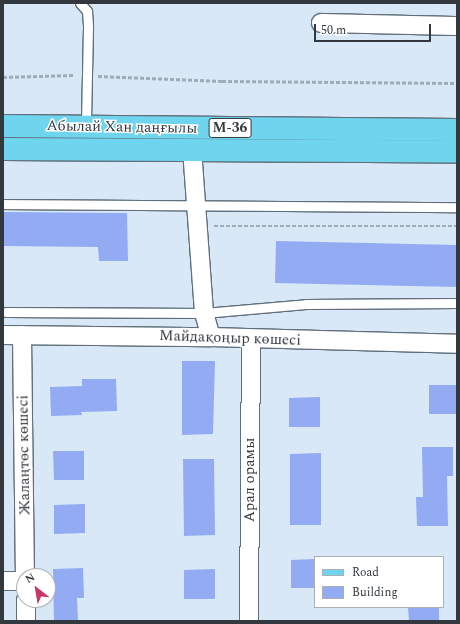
<!DOCTYPE html>
<meta charset="utf-8">
<style>
body{margin:0}
#map{position:relative;width:460px;height:624px;overflow:hidden;background:#d8e8f7;font-family:Spectral,serif}
div>[style]{position:absolute}
[style*='--x']{left:calc(var(--x)*1px);top:calc(var(--y)*1px);width:calc(var(--w)*1px);rotate:calc(var(--a)*1deg)}
.building>*{inset:0;background:#92abf2}
.path>*{height:2.5px;margin-top:-1.25px;transform-origin:0;background:repeating-linear-gradient(90deg,#9fabb7 0 4px,transparent 0 6px)}
.roads{filter:drop-shadow(1px 0 #606f7b) drop-shadow(-1px 0 #606f7b) drop-shadow(0 1px #606f7b) drop-shadow(0 -1px #606f7b)}
.service>*{height:9px;margin:-4.5px;padding:0 4.5px;transform-origin:4.5px;border-radius:4.5px;background:#fff}
.minor>*{height:18px;margin:-9px;padding:0 9px;transform-origin:9px;border-radius:9px;background:#fff}
.primary>*{height:22px;margin:-11px;padding:0 11px;transform-origin:11px;border-radius:11px;background:#6fd4ed}
span{translate:-50% -50%;white-space:nowrap;text-align:center;line-height:1.15;-webkit-text-stroke:3px #fff;paint-order:stroke}
.shield-label span{padding:1px 3px;background:#fff;border:1px solid;border-radius:3px;-webkit-text-stroke-width:0}
.shield-label{font-size:14px;color:#32383e;font-weight:700}
.street-label{font-size:15px;color:#32383e}
.frame{position:absolute;inset:0;border:4px solid #32383e;pointer-events:none}
.legend{position:absolute;left:314px;top:556px;width:130px;height:52px;box-sizing:border-box;background:#fff;border:1px solid #adafb2;margin:0;padding:5px 7px;list-style:none;font-size:12px;color:#32383e}
.legend li{display:flex;align-items:center;gap:8px;height:20px}
.legend b{width:20px;border:1px solid #adafb2}
.north{position:absolute;left:16px;top:568px;width:40px;height:40px;box-sizing:border-box;background:#fff;border:1px solid #adafb2;border-radius:50%;rotate:329deg;font-size:11px;font-weight:700;line-height:16px;text-align:center;color:#32383e}
.north::after{content:'';display:block;margin:auto;width:14px;height:18px;background:#c43768;clip-path:polygon(50% 0,100% 100%,50% 72%,0 100%)}
.scale{position:absolute;left:314px;top:24px;width:117px;height:18px;box-sizing:border-box;border:2px solid #32383e;border-top:0;padding-left:5px;font-size:12px;line-height:14px;white-space:nowrap;color:#32383e;-webkit-text-stroke:3px #fff;paint-order:stroke}
</style>
<div id="map">
<div class="building">
<div style="clip-path:polygon(3px 212px,127px 213px,128px 261px,99px 261px,98px 247px,3px 246px)"></div>
<div style="clip-path:polygon(276px 241px,457px 245px,457px 287px,275px 283px)"></div>
<div style="clip-path:polygon(182px 361px,215px 361px,213px 434px,182px 435px)"></div>
<div style="clip-path:polygon(82px 379px,116px 379px,117px 411px,81px 412px,82px 415px,51px 416px,50px 387px,82px 386px)"></div>
<div style="clip-path:polygon(429px 385px,457px 385px,457px 414px,429px 414px)"></div>
<div style="clip-path:polygon(320px 397px,320px 427px,289px 427px,289px 398px)"></div>
<div style="clip-path:polygon(422px 447px,453px 447px,453px 476px,447px 476px,448px 526px,417px 526px,416px 497px,423px 497px)"></div>
<div style="clip-path:polygon(53px 451px,84px 451px,84px 480px,54px 480px)"></div>
<div style="clip-path:polygon(321px 453px,321px 525px,290px 525px,290px 454px)"></div>
<div style="clip-path:polygon(183px 459px,214px 459px,215px 535px,184px 536px)"></div>
<div style="clip-path:polygon(85px 504px,85px 533px,54px 534px,54px 505px)"></div>
<div style="clip-path:polygon(315px 559px,315px 588px,291px 588px,291px 560px)"></div>
<div style="clip-path:polygon(83px 568px,84px 598px,77px 598px,78px 621px,54px 621px,53px 569px)"></div>
<div style="clip-path:polygon(215px 569px,215px 599px,184px 599px,184px 570px)"></div>
<div style="clip-path:polygon(408px 607px,439px 607px,439px 621px,409px 621px)"></div>
</div>
<div class="path">
<div style="--x:98;--y:76;--w:124;--a:2.3"></div>
<div style="--x:222;--y:81;--w:235;--a:0.5"></div>
<div style="--x:3;--y:77;--w:72;--a:-1.6"></div>
<div style="--x:214;--y:226;--w:243;--a:0"></div>
</div>
<div class="roads">
<div class="service">
<div style="--x:80;--y:3;--w:11;--a:49"></div>
<div style="--x:87;--y:11;--w:16;--a:86"></div>
<div style="--x:88;--y:27;--w:98;--a:91.2"></div>
<div style="--x:3;--y:204;--w:454;--a:0.4"></div>
<div style="--x:6;--y:312;--w:198;--a:0.3"></div>
<div style="--x:204;--y:313;--w:102;--a:-5"></div>
<div style="--x:306;--y:304;--w:151;--a:-0.4"></div>
</div>
<div class="minor">
<div style="--x:321;--y:23;--w:136;--a:1.3"></div>
<div style="--x:192;--y:149;--w:164;--a:85.8"></div>
<div style="--x:204;--y:313;--w:25;--a:74"></div>
<div style="--x:3;--y:335;--w:208;--a:0.6"></div>
<div style="--x:211;--y:337;--w:246;--a:1.6"></div>
<div style="--x:22;--y:335;--w:241;--a:89.3"></div>
<div style="--x:3;--y:581;--w:21;--a:0"></div>
<div style="--x:26;--y:600;--w:21;--a:90"></div>
<div style="--x:249;--y:621;--w:281;--a:-89.6"></div>
</div>
<div class="primary">
<div style="--x:3;--y:126;--w:454;--a:0.5"></div>
<div style="--x:3;--y:149;--w:454;--a:0.3"></div>
</div>
</div>
<div class="shield-label">
<span style="left:230px;top:128px">M-36</span>
</div>
<div class="street-label">
<span style="left:122px;top:127px;rotate:1deg">Абылай Хан даңғылы</span>
<span style="left:230px;top:338px;rotate:2deg">Майдақоңыр көшесі</span>
<span style="left:24px;top:455px;rotate:-91deg">Жалаңтөс көшесі</span>
<span style="left:250px;top:480px;rotate:-90deg">Арал орамы</span>
</div>
<div class="frame"></div>
<ul class="legend">
<li><b style="height:5px;background:#6fd4ed"></b>Road</li>
<li><b style="height:11px;background:#92abf2"></b>Building</li>
</ul>
<div class="north">N</div>
<div class="scale">50 m</div>
</div>
